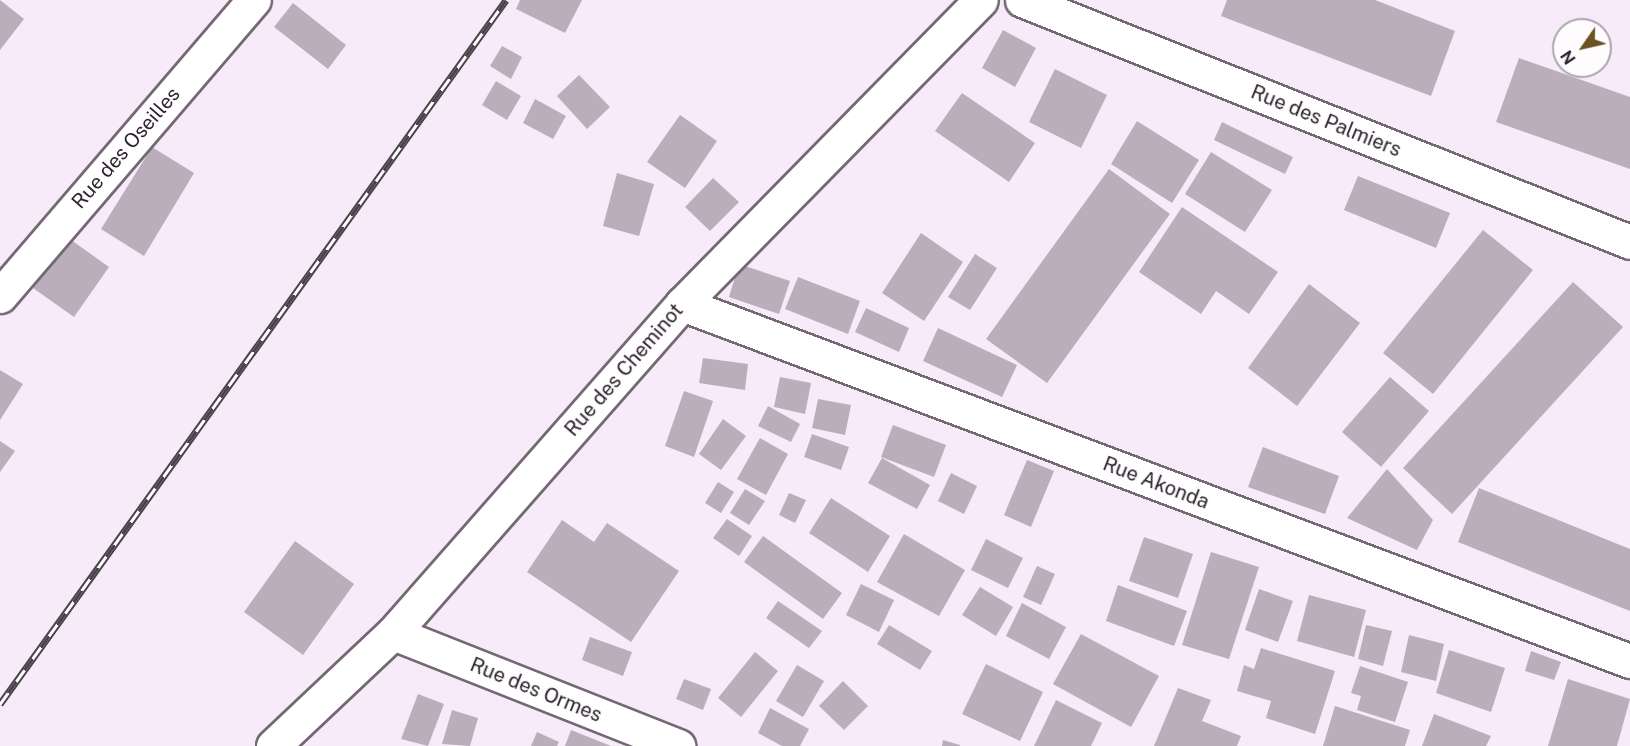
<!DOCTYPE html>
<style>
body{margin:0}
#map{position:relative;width:1630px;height:746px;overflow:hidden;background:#f8ebf9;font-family:"Public Sans",sans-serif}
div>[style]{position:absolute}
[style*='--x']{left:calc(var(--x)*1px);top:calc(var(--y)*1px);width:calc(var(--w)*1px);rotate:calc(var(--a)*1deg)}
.building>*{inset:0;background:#baaebb}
.roads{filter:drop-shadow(2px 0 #736874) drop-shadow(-2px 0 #736874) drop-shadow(0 2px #736874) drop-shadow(0 -2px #736874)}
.minor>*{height:33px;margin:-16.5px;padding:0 16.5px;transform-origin:16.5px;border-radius:16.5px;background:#fff}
.rail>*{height:7px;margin-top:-3.5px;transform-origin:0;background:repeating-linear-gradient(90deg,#fffcff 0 14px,#484249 0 28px);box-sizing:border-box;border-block:2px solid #484249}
span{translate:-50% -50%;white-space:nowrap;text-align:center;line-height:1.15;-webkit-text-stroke:4.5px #fffcff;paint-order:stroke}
.street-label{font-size:20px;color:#2b262c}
.north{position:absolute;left:1552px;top:18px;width:60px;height:60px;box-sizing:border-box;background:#fffcff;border:2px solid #aaa6ab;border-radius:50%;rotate:236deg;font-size:16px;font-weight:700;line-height:24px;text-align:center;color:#2b262c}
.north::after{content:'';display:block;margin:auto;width:21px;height:27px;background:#695322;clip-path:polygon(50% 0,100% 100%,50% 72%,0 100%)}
</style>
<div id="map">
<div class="building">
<div style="clip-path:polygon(0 0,24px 19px,0 50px)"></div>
<div style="clip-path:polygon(520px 0,582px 0,565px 33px,516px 9px)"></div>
<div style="clip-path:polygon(1227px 0,1375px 0,1455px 31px,1431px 96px,1221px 16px)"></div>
<div style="clip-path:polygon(293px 3px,346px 45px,328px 69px,274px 27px)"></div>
<div style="clip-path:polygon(1003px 30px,1036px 48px,1015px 87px,982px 68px)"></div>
<div style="clip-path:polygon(502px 46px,522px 57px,511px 79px,490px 66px)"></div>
<div style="clip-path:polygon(1519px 58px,1630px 97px,1630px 169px,1496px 122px)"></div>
<div style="clip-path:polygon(1055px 69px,1107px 95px,1081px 148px,1029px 122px)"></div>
<div style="clip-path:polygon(579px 75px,610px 107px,587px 129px,557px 96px)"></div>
<div style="clip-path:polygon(496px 81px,521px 96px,507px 120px,482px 105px)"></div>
<div style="clip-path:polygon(962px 93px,1035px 143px,1009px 182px,935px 131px)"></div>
<div style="clip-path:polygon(535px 99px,566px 116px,553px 139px,523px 123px)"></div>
<div style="clip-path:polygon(680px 115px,717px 141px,685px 188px,647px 162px)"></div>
<div style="clip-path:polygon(1137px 121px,1199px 160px,1172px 203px,1111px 164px)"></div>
<div style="clip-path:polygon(1222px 122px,1293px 157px,1285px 174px,1214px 140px)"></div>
<div style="clip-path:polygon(152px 147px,194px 173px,144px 256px,101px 229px)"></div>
<div style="clip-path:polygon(1211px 152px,1272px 190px,1245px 232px,1185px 194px)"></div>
<div style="clip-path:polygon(1109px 169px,1170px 214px,1047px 383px,986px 339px)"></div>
<div style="clip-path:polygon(617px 173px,654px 184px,639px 236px,603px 226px)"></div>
<div style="clip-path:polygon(1358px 176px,1450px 213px,1436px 248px,1344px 210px)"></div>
<div style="clip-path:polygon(713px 178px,739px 202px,710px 231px,685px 207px)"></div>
<div style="clip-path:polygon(1182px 207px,1278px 272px,1249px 314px,1216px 291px,1201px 314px,1139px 272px)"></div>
<div style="clip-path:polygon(1483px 230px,1533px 270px,1433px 394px,1383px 353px)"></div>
<div style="clip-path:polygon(921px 233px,963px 262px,924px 321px,882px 293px)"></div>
<div style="clip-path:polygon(67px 237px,109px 267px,74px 317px,33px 288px)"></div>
<div style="clip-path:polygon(975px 254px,997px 268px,970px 310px,948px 297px)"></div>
<div style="clip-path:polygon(739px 264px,790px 281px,779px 314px,729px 297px)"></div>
<div style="clip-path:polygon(798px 277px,860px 301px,848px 334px,785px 309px)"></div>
<div style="clip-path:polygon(1573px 282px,1623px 327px,1452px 514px,1403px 468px)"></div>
<div style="clip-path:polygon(1309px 284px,1360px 323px,1297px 406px,1248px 368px)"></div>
<div style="clip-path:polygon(866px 308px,909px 328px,899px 352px,855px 332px)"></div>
<div style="clip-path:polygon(938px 328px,1017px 365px,1002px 397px,923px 361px)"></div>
<div style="clip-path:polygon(703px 358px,748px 364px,745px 390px,699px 383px)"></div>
<div style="clip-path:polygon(0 370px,23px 384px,0 420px)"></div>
<div style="clip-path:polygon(780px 377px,811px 383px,805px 414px,774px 407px)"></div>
<div style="clip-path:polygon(1390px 377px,1429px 411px,1381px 467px,1342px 432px)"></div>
<div style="clip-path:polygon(684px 391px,713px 401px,694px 457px,665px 446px)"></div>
<div style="clip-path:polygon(818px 399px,851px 405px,845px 435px,812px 428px)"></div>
<div style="clip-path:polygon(768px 406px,800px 424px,791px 442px,758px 426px)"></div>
<div style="clip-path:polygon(723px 419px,746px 436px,721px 470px,699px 454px)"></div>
<div style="clip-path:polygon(893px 425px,946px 445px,934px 477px,881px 457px)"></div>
<div style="clip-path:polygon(812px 434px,849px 447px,841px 470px,804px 457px)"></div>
<div style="clip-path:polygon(760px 438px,788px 454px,766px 495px,737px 479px)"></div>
<div style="clip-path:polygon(0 441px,15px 451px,0 472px)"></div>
<div style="clip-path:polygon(1263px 447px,1339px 476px,1325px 514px,1248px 487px)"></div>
<div style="clip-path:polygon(882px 458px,930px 485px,917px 509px,868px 483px)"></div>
<div style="clip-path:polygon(1027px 460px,1054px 471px,1031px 527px,1004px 515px)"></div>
<div style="clip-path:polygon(1387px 469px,1433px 520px,1417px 550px,1347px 518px)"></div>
<div style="clip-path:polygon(951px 473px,977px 486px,964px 514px,938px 501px)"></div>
<div style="clip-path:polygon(718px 482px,734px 492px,721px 513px,705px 503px)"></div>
<div style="clip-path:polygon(1479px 488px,1630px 549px,1630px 611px,1458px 542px)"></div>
<div style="clip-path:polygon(745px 489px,765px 501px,749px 525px,730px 513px)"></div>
<div style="clip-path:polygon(789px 493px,806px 500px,795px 523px,779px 515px)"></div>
<div style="clip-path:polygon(831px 498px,890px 536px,868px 572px,809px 533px)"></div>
<div style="clip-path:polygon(727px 519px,752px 536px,739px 556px,713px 538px)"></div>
<div style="clip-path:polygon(562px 520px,594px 542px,607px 523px,679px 571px,631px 642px,527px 572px)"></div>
<div style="clip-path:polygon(904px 534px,965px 570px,939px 616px,877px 582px)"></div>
<div style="clip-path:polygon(763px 536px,842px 593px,823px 619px,744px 562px)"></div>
<div style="clip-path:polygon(1144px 537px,1193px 554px,1178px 598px,1129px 581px)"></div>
<div style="clip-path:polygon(986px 539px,1023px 558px,1008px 588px,971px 570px)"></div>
<div style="clip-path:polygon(295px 541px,354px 584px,303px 655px,244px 612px)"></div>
<div style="clip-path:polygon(1211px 552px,1259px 567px,1229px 659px,1182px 645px)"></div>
<div style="clip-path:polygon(1037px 566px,1055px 574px,1041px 605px,1023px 597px)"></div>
<div style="clip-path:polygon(861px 584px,894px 600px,879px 632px,846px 615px)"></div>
<div style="clip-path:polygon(1118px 585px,1187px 611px,1174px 646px,1106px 621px)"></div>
<div style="clip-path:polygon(980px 587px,1013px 607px,996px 636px,962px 615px)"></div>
<div style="clip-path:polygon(1259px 589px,1293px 601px,1278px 642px,1245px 630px)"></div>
<div style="clip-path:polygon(1309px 595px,1366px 610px,1354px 657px,1297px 641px)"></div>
<div style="clip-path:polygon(778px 601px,822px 631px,809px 648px,766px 618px)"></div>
<div style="clip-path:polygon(1022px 603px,1066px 627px,1049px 659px,1006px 636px)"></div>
<div style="clip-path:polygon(889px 625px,932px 651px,920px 670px,877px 644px)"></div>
<div style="clip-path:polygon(1366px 625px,1392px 631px,1383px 666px,1358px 659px)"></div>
<div style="clip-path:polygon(1081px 634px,1159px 676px,1131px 727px,1053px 684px)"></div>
<div style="clip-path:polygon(1409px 635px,1444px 644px,1436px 681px,1401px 672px)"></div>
<div style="clip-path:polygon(590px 637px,632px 652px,623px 676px,582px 660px)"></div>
<div style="clip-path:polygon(1261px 648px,1335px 671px,1315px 734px,1266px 718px,1271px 701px,1237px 691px,1244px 665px,1254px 669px)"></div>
<div style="clip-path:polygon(1449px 650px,1505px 668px,1491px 712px,1436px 693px)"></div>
<div style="clip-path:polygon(1531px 651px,1561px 662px,1554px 680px,1525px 671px)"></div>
<div style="clip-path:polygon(755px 652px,778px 671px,741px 717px,718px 698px)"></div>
<div style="clip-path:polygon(986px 664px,1043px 692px,1020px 741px,962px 714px)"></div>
<div style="clip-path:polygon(797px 665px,824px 681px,803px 717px,776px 701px)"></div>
<div style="clip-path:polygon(1360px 666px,1408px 682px,1395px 722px,1357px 710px,1361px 696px,1351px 693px)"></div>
<div style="clip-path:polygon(684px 679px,711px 689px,703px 710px,676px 699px)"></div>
<div style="clip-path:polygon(1568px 679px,1630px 699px,1617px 746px,1548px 746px)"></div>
<div style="clip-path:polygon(843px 681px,868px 706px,844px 730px,819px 706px)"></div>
<div style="clip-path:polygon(1178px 688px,1211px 700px,1202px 721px,1241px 736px,1237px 746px,1154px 746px)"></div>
<div style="clip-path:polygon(418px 694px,444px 704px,428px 746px,401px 739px)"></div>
<div style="clip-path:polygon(1056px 700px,1102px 723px,1091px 746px,1034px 746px)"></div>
<div style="clip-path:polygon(1335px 706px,1410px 730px,1405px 746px,1323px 746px)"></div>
<div style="clip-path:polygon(770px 708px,809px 729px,800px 746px,782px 746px,758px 733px)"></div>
<div style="clip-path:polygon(452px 710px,478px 718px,470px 746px,442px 744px)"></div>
<div style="clip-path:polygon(1434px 714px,1491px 736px,1486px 746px,1422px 746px)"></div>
<div style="clip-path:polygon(571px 730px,611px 746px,565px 746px)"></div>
<div style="clip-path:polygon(537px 732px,559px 742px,557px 746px,531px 746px)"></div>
<div style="clip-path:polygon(943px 740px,960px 745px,960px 746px,942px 746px)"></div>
</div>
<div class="roads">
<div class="minor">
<div style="--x:1022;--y:0;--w:654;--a:21.7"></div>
<div style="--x:0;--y:296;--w:390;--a:-49.4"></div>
<div style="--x:682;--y:304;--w:1013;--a:20.64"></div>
<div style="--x:393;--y:633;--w:307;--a:21.6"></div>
<div style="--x:273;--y:746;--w:165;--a:-43.3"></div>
<div style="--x:393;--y:633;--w:438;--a:-48.7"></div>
<div style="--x:682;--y:304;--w:426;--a:-45.5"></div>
</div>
</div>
<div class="rail">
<div style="--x:0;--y:704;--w:867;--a:-54.29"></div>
</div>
<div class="street-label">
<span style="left:1326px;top:121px;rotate:22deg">Rue des Palmiers</span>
<span style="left:126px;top:148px;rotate:-49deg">Rue des Oseilles</span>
<span style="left:624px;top:370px;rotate:-49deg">Rue des Cheminot</span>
<span style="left:1156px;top:483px;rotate:21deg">Rue Akonda</span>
<span style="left:536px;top:690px;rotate:22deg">Rue des Ormes</span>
</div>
<div class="north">N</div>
</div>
